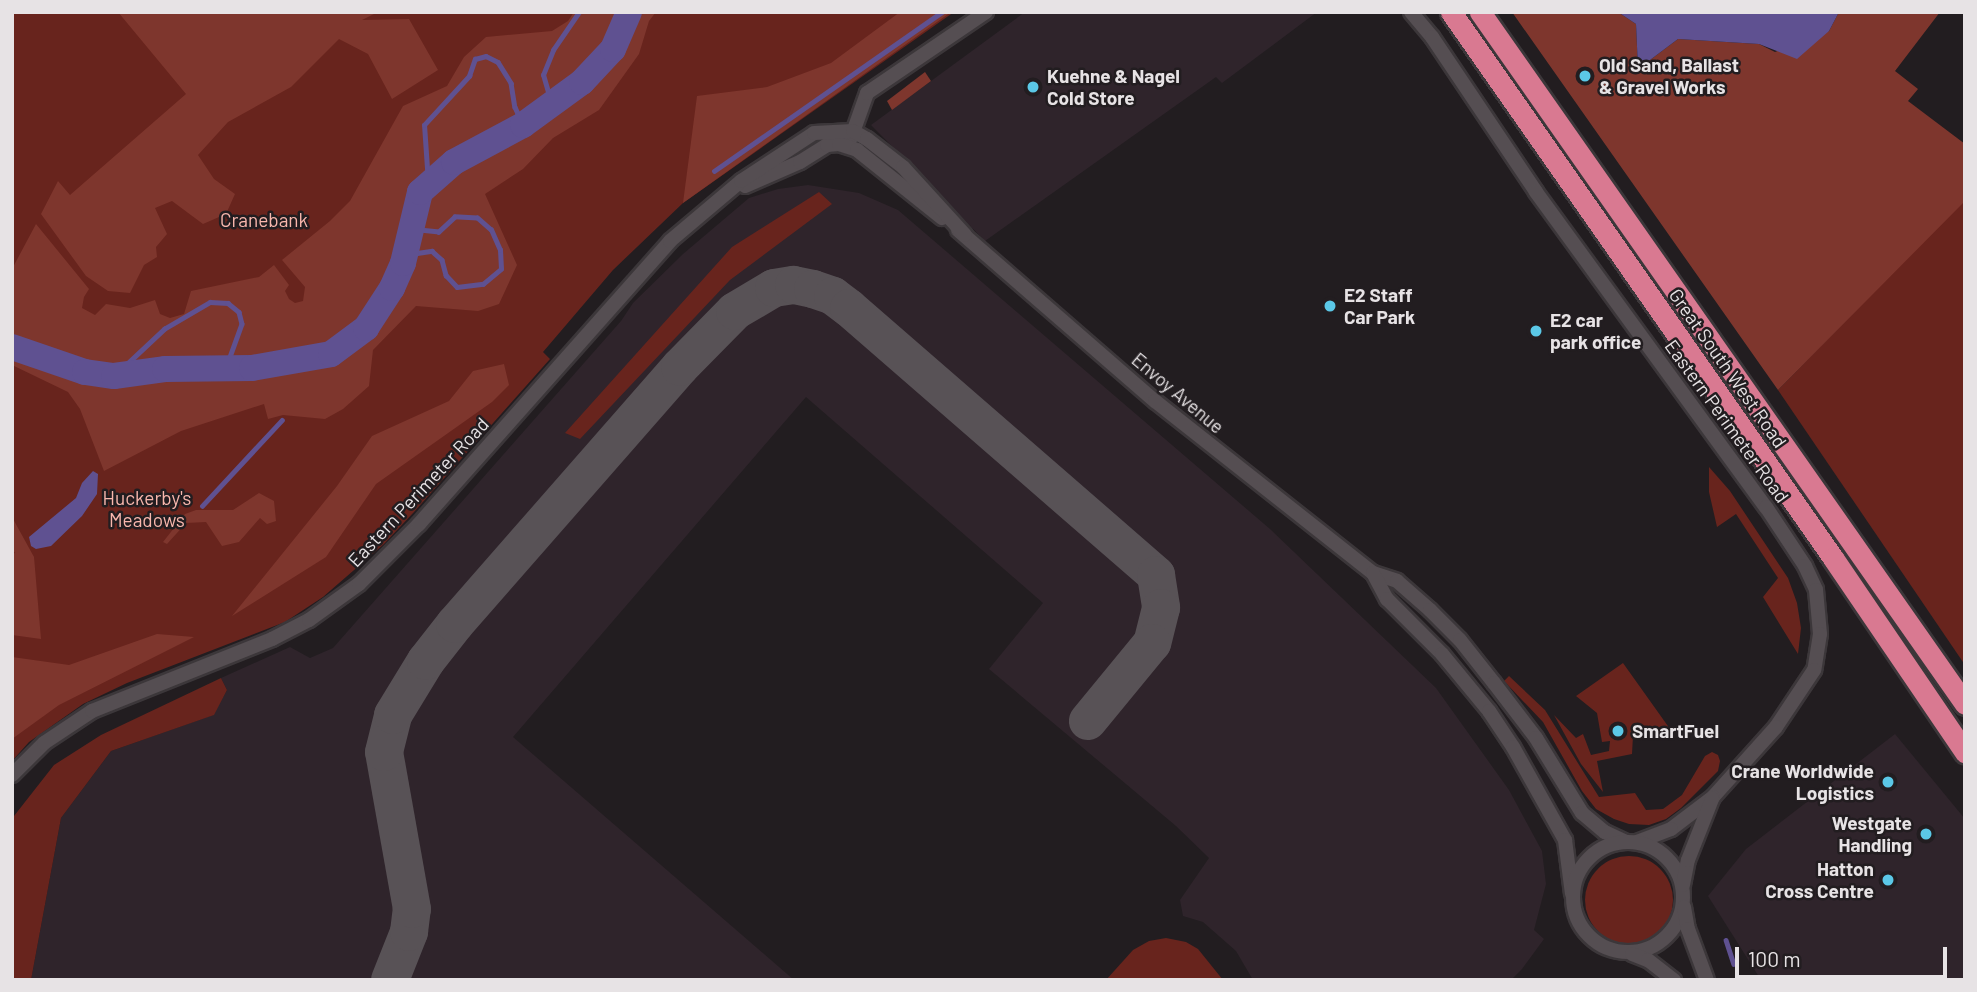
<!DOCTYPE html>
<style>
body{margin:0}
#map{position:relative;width:1977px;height:992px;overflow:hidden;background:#221d20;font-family:Barlow,sans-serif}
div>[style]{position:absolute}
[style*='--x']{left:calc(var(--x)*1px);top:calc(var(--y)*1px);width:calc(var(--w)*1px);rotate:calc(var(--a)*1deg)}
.built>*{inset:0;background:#2f242b}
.green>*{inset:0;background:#68241d}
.round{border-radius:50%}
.forest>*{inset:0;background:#7e362d}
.water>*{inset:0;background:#5f5191}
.stream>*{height:4.5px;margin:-2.25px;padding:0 2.25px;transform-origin:2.25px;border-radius:2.25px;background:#5f5191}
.river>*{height:26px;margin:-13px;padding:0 13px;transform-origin:13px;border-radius:13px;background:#5f5191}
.taxiway>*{height:38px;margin:-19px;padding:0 19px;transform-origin:19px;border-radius:19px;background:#585256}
.roads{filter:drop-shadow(2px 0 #3c373a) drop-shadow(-2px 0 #3c373a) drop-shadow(0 2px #3c373a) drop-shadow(0 -2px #3c373a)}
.minor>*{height:14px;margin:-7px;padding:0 7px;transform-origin:7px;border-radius:7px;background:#554e52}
.minor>.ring{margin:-7px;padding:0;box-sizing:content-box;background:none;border:14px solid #554e52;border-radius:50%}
.highway>*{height:21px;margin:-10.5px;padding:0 10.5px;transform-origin:10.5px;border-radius:10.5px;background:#d97991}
.dots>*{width:19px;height:19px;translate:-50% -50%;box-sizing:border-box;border:4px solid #221d20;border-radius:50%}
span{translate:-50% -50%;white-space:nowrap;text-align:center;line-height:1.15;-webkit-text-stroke:5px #221d20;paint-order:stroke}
.poi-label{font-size:19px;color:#e7e3e5;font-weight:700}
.left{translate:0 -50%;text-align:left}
.right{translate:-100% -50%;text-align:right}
.park-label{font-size:19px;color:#f9b7ad}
.street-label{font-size:19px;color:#e7e3e5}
.frame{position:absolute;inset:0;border:14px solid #e7e3e5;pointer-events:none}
.scale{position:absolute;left:1735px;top:947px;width:212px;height:32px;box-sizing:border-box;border:4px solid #e7e3e5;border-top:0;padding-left:9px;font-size:21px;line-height:24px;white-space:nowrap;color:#e7e3e5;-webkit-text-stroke:5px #221d20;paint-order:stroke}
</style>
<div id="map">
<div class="built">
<div style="clip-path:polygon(1025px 12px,1317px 12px,1222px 83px,1216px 77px,985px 241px,871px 125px)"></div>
<div style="clip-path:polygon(808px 185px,859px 193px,898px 210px,1270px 529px,1436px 688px,1509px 790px,1542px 851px,1546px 884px,1534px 930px,1544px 939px,1522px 969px,1511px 980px,1253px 980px,1236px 951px,1203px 922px,1183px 916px,1180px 900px,1209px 858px,1176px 826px,989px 669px,1043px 603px,806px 397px,513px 737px,794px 980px,31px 980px,61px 818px,111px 751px,213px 715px,227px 690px,221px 678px,290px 647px,310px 658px,333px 648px,621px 321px,633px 303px,683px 254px,749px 198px,778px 189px)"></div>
<div style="clip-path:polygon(1895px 734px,1965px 819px,1965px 980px,1761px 980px,1708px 896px,1746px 849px)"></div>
</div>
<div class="green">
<div style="clip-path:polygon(12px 12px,954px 12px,683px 203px,613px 270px,543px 352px,550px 359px,414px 512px,384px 544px,323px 597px,285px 622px,127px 683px,83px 704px,29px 742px,12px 761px)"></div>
<div style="clip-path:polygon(819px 192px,832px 204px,730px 280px,580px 439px,565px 433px,732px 247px)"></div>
<div style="clip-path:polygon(1965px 199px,1965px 665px,1778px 390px)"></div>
<div style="clip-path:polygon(1709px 467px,1730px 491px,1788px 578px,1797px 603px,1801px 628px,1798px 654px,1763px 597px,1778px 578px,1736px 514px,1717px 527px,1709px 492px)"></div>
<div style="clip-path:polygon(1623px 663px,1670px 729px,1642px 727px,1633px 736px,1632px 754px,1597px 761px,1603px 792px,1581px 764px,1554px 715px,1576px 738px,1583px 734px,1591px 755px,1609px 751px,1610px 741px,1602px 742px,1597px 713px,1576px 696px)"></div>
<div style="clip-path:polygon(1509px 676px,1545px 710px,1599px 797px,1635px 793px,1646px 810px,1663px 809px,1682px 795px,1705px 756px,1712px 752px,1718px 755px,1720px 761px,1718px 771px,1681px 808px,1666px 819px,1649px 825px,1629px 824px,1614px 819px,1596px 809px,1582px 791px,1543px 722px,1504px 681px)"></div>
<div style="clip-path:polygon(221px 678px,227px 690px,214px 715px,111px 751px,61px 818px,31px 980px,12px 980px,14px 816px,54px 765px,101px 735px)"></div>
<div class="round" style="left:1585px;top:856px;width:88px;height:88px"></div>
<div style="clip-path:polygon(1166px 938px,1186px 942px,1198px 949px,1223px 980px,1106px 980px,1133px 950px,1149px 941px)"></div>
</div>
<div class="forest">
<div style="clip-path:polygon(118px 12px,378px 12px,362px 20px,409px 19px,438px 70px,392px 99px,368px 54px,339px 39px,291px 87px,228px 122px,198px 155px,214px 179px,235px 194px,226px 214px,203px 224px,172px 201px,155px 208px,167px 234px,156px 247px,157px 257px,144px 265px,130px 293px,108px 291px,86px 276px,41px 214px,58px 181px,70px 195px,186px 94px)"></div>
<div style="clip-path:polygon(574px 12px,656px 12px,649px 21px,639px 54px,599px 110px,553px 138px,523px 169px,485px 194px,517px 265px,499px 304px,478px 311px,416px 306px,373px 350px,369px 386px,343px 409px,325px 419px,283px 415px,268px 419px,264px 404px,181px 431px,104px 471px,80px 409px,68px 392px,12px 365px,12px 269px,36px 224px,89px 289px,84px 297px,82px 308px,95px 315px,106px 304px,130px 308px,155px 300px,160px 314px,170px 318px,184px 314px,191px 291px,259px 277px,274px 265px,289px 285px,285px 291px,289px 299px,295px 303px,303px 301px,305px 287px,282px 260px,330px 221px,350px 201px,403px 106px,447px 86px,464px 57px,486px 37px,552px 31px,568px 21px)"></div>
<div style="clip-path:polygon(900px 12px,951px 12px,683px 203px,697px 96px,767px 87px,831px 63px)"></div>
<div style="clip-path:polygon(1512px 12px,1618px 12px,1636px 24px,1638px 69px,1678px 39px,1759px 44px,1775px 52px,1829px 31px,1839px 12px,1940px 12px,1895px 71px,1918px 89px,1908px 101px,1965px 144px,1965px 201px,1778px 390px)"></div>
<div style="clip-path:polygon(925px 72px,931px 81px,892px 110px,887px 101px)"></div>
<div style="clip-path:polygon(504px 364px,509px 385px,492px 402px,376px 484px,326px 557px,232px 616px,337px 486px,372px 436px,449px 401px,473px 371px)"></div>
<div style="clip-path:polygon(259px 493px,274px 501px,276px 521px,267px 524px,260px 518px,239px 542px,222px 546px,206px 522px,186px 523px,167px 544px,163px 542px,185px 514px,196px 510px,233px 510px)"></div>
<div style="clip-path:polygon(12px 517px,34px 557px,41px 639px,12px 635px,12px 554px,15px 553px,12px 549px)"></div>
<div style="clip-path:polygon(157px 634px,194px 637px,59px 705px,12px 739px,12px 657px,69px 665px)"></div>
</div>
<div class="water">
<div style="clip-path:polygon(1618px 12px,1839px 12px,1829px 31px,1797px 59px,1759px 44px,1678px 39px,1638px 69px,1636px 24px)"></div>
<div style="clip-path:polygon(93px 471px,98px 474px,97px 494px,82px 516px,51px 546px,36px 549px,31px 546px,29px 537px,76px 498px,82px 483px)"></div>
</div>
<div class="stream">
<div style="--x:552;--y:106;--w:32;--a:-106"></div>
<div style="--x:543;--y:75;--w:27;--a:-68"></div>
<div style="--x:553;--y:50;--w:46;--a:-55.6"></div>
<div style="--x:714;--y:171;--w:278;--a:-34.9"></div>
<div style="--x:428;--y:183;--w:58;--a:-93.9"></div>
<div style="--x:424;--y:125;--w:67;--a:-47.4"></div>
<div style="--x:469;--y:76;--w:18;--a:-71"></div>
<div style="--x:475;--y:59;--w:11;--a:-15"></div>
<div style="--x:486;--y:56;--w:13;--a:27"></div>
<div style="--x:498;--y:62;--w:25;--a:58"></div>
<div style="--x:511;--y:83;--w:24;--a:81"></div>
<div style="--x:515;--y:107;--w:20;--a:66"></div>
<div style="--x:404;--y:259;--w:14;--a:-25"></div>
<div style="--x:417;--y:253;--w:15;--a:-8"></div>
<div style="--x:432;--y:251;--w:13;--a:42"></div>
<div style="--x:442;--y:260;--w:16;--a:75"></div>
<div style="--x:446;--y:275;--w:16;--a:47"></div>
<div style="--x:457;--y:287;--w:26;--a:-7"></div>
<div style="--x:483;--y:284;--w:23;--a:-40"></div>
<div style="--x:501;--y:269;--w:19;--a:-93"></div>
<div style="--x:500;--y:250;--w:22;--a:-114"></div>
<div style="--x:491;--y:230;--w:18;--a:-139"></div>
<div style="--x:477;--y:218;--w:22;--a:-177"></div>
<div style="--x:455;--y:217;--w:22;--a:137"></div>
<div style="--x:439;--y:232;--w:29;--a:-174"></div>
<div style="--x:114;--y:376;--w:69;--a:-43.2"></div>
<div style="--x:164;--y:329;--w:53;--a:-30.4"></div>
<div style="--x:210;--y:302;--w:18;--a:3"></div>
<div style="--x:228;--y:303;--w:14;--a:39"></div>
<div style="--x:239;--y:312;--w:12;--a:76"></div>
<div style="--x:242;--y:324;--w:35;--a:110"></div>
<div style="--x:230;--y:357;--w:13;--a:63"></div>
<div style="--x:202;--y:506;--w:117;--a:-47.1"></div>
<div style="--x:1726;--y:940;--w:25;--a:72"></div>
</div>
<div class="river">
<div style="--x:12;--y:347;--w:77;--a:18.9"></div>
<div style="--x:85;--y:372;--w:29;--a:8"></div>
<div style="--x:114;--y:376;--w:51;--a:-7.8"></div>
<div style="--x:165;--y:369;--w:87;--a:-0.7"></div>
<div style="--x:252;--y:368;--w:80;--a:-10"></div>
<div style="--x:331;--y:354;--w:44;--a:-36.6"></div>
<div style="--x:366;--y:328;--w:48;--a:-57"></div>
<div style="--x:392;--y:288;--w:27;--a:-66"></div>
<div style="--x:403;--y:263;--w:73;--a:-76.5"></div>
<div style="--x:420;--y:192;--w:45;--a:-41.4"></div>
<div style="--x:454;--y:162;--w:78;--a:-28.2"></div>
<div style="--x:523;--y:125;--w:73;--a:-36.1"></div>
<div style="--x:582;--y:82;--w:45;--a:-46.8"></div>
<div style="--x:613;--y:49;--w:40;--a:-66.6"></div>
</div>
<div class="taxiway">
<div style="--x:390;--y:980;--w:52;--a:-68.4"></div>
<div style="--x:409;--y:932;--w:23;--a:-83"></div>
<div style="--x:412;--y:909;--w:159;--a:-100.1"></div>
<div style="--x:384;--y:752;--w:38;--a:-76"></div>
<div style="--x:393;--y:715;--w:63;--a:-58.6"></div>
<div style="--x:426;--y:661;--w:47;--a:-51.9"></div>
<div style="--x:455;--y:624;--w:342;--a:-48.8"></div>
<div style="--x:680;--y:367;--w:78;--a:-45.5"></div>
<div style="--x:735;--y:311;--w:45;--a:-30.5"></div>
<div style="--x:774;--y:288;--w:20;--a:-9"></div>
<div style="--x:794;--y:285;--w:19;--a:12"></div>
<div style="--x:813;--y:289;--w:21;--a:19"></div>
<div style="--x:833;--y:296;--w:20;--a:37"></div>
<div style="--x:849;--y:308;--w:407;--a:41"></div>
<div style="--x:1156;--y:575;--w:33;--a:81"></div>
<div style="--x:1161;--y:608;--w:36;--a:104"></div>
<div style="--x:1152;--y:643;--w:101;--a:129.4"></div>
</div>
<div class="roads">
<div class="minor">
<div style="--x:1411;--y:12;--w:33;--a:50"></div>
<div style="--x:1432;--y:37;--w:187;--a:56.1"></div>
<div style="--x:1536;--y:192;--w:390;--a:53.9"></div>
<div style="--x:1766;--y:507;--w:71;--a:56.5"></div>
<div style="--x:1805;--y:566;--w:26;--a:65"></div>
<div style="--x:1816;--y:590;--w:44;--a:84.8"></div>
<div style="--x:1820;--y:634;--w:36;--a:99"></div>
<div style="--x:1814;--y:670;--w:69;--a:123.7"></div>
<div style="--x:1776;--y:727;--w:94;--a:132"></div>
<div style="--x:1713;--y:797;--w:53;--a:142.7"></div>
<div style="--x:1671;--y:829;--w:36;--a:159"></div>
<div style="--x:851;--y:138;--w:48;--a:-70.4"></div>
<div style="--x:867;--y:93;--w:144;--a:-34.2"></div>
<div style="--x:745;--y:186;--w:60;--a:-23.6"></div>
<div style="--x:800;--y:162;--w:32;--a:-32"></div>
<div style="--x:827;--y:145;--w:12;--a:-5"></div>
<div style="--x:839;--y:144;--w:19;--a:18"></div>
<div style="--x:857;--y:150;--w:109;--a:38.7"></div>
<div style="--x:958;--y:230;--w:261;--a:41"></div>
<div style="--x:1155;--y:401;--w:278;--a:38.3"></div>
<div style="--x:1373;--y:573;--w:25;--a:18"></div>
<div style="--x:1397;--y:581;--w:44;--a:41.3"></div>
<div style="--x:1430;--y:610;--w:42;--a:45"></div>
<div style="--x:1460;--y:640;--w:55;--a:51.7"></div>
<div style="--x:1494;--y:683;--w:69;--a:52.6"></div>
<div style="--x:1536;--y:738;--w:88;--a:58.5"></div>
<div style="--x:1582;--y:813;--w:30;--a:40"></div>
<div style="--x:1605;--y:832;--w:23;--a:25"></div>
<div style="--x:1373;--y:573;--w:30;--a:62"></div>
<div style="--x:1387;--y:599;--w:78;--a:45"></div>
<div style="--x:1442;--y:654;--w:74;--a:50.5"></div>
<div style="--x:1489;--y:711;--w:43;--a:56.3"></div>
<div style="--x:1513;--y:747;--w:107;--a:60.8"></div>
<div style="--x:1565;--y:840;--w:54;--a:82.6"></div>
<div style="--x:12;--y:775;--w:45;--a:-45"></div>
<div style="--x:44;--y:743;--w:58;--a:-33.7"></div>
<div style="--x:92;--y:711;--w:194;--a:-21.8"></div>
<div style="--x:272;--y:639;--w:42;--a:-27.2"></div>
<div style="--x:309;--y:620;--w:62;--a:-35.8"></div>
<div style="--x:359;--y:584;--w:85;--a:-45"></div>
<div style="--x:419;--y:524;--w:378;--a:-48.4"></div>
<div style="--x:670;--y:241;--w:93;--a:-40.2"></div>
<div style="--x:741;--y:181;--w:87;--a:-33.3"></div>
<div style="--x:814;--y:133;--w:39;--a:-3"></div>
<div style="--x:853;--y:131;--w:16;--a:30"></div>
<div style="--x:867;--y:139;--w:46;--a:37.9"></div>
<div style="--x:903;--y:167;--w:92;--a:47.6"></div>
<div class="ring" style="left:1573px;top:842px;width:96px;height:96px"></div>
<div style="--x:1683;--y:885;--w:25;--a:-79"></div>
<div style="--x:1688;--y:860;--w:66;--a:-68.5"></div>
<div style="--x:1684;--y:907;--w:22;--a:80"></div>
<div style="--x:1688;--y:929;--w:54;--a:69.6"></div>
<div style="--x:1632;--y:954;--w:17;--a:21"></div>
<div style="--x:1648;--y:960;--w:33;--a:38"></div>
</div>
<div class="highway">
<div style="--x:1451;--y:12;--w:666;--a:55.02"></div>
<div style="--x:1833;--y:558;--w:235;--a:55.8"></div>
<div style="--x:1480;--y:12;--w:845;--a:54.97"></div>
</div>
</div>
<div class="dots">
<div style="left:1585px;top:76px;background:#5bc8e7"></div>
<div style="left:1033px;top:87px;background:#5bc8e7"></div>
<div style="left:1330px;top:306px;background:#5bc8e7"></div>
<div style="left:1536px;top:331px;background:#5bc8e7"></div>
<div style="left:1618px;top:731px;background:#5bc8e7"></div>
<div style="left:1888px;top:782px;background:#5bc8e7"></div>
<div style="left:1926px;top:834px;background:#5bc8e7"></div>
<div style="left:1888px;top:880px;background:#5bc8e7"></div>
</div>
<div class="poi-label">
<span class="left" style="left:1599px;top:76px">Old Sand, Ballast<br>&amp; Gravel Works</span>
<span class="left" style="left:1047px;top:87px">Kuehne &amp; Nagel<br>Cold Store</span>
<span class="left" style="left:1344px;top:306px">E2 Staff<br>Car Park</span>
<span class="left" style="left:1550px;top:331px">E2 car<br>park office</span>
<span class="left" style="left:1632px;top:731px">SmartFuel</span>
<span class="right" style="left:1874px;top:782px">Crane Worldwide<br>Logistics</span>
<span class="right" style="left:1912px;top:834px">Westgate<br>Handling</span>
<span class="right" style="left:1874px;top:880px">Hatton<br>Cross Centre</span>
</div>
<div class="park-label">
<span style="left:264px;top:220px">Cranebank</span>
<span style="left:147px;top:509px">Huckerby's<br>Meadows</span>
</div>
<div class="street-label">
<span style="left:1728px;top:368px;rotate:55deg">Great South West Road</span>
<span style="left:1178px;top:393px;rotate:40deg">Envoy Avenue</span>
<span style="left:1727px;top:421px;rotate:54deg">Eastern Perimeter Road</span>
<span style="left:418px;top:492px;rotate:-47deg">Eastern Perimeter Road</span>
</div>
<div class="frame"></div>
<div class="scale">100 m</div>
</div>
